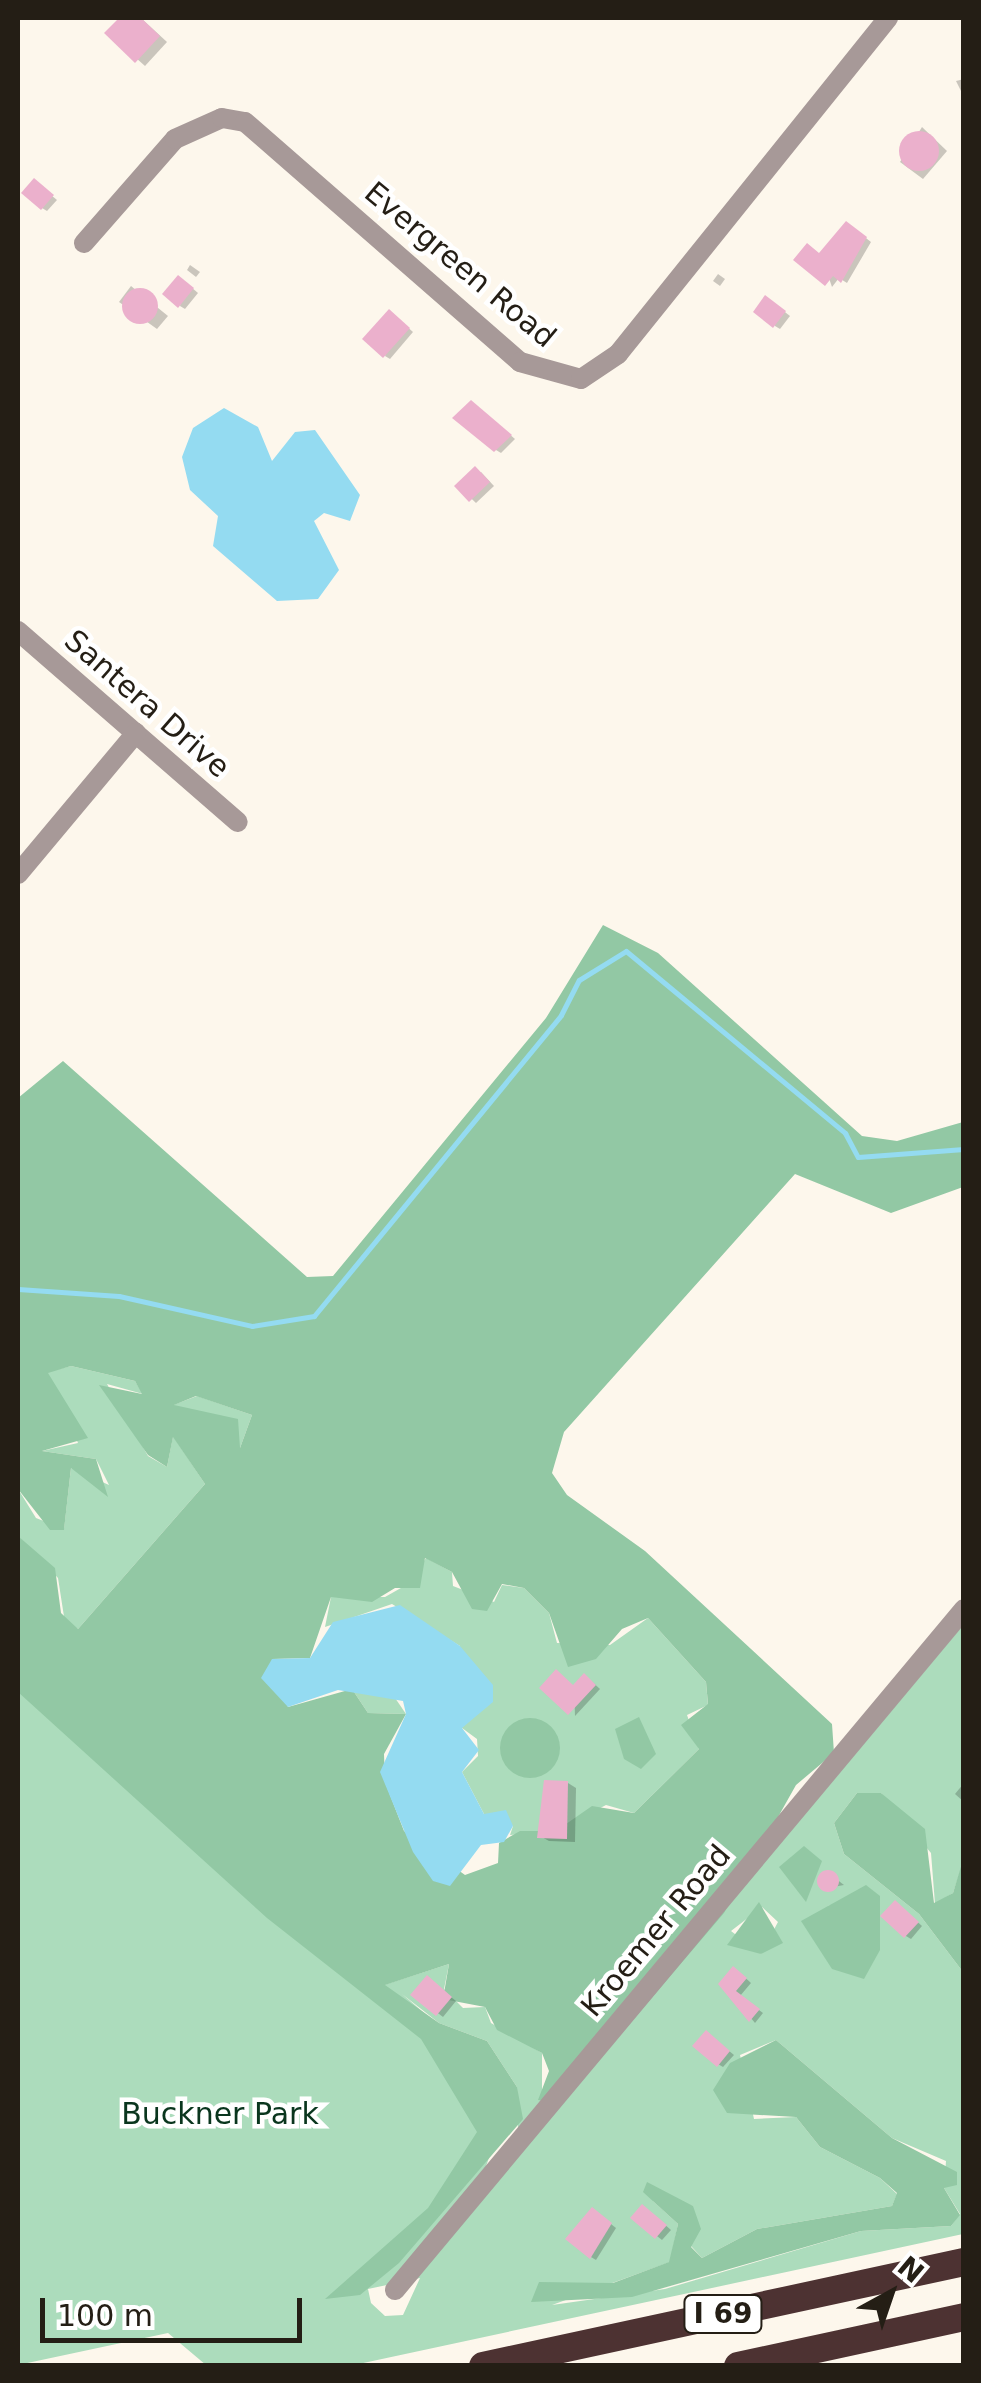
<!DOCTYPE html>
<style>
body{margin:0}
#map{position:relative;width:981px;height:2383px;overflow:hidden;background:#fdf7ec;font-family:"DejaVu Sans",sans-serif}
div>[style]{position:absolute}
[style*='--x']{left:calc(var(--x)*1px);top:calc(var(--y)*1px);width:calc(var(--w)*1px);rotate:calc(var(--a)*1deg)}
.green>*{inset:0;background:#acdcbc}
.forest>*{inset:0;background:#92c8a4}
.round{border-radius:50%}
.water>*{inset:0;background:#94dbf1}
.shadow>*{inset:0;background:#0003}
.stream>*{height:5px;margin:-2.5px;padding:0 2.5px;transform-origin:2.5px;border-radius:2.5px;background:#94dbf1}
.building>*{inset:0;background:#ebb0cc}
.minor>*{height:20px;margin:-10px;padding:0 10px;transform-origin:10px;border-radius:10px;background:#a79998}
.highway>*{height:28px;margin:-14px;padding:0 14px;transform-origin:14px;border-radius:14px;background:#4d3232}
span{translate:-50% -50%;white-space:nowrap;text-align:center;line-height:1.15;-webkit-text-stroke:9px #fff;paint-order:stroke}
.shield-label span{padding:2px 8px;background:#fff;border:2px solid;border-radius:8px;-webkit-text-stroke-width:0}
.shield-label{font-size:28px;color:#241e15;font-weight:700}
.street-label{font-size:30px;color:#241e15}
.park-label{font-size:30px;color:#0a361e}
.frame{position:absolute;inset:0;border:20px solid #241e15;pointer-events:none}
.north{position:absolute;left:841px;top:2243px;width:100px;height:100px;-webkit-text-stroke:8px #fff;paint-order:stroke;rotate:40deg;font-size:28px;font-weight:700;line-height:40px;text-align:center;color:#241e15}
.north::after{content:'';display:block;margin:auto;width:35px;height:45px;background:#241e15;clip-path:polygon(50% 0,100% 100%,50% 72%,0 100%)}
.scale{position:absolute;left:40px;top:2298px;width:262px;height:45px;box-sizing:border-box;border:5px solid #241e15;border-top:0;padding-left:12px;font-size:30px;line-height:35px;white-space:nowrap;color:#241e15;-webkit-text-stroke:8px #fff;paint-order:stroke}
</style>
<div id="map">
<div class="green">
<div style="clip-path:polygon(71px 1366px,135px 1381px,143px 1394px,107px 1384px,148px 1456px,167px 1467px,173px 1436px,205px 1484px,78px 1629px,65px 1623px,58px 1578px,18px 1536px,18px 1489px,36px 1518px,64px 1529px,71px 1468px,109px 1485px,96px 1459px,42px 1451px,78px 1443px,47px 1372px)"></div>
<div style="clip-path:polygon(197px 1396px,252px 1415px,240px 1448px,173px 1405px)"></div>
<div style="clip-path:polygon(426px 1558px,452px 1572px,453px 1586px,494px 1602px,502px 1585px,524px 1588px,549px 1613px,557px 1643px,610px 1645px,648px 1618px,706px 1682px,708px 1705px,687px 1715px,699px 1749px,634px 1813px,606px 1805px,556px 1831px,510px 1835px,513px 1826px,484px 1814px,462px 1772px,478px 1756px,477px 1739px,462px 1728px,460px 1646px,392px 1604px,325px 1627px,331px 1597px,385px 1597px,408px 1584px)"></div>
<div style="clip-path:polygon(evenodd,18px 1622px,384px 1985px,449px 1964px,444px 1989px,463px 2008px,485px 2007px,491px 2023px,542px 2053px,542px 2103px,518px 2132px,517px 2087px,487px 2041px,439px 2023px,402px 1994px,513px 2089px,469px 2215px,963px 1625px,964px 1860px,953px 1893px,935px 1904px,931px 1853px,881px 1793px,857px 1793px,834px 1823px,844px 1854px,919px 1914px,963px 1972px,963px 2234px,354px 2365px,206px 2365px,168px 2333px,18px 2365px,18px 1622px,880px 1896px,880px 1950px,828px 1950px,828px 1906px,880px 1896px,18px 1622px,762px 1907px,778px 1922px,761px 1954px,731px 1931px,762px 1907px,18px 1622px,776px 2040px,892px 2138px,946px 2161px,944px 2188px,960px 2214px,951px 2226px,861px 2231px,665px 2289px,552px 2305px,670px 2262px,678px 2224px,653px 2201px,693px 2206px,691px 2246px,702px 2258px,757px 2229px,892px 2206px,897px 2194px,880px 2178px,820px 2147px,796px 2117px,754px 2119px,740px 2055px,776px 2040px,18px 1622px,420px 2278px,403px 2315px,385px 2316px,371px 2303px,368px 2289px,420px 2278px)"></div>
<div style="clip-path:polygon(352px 1689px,391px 1692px,406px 1714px,368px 1713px)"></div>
</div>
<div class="forest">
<div style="clip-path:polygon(evenodd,603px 925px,658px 953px,862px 1136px,897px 1141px,963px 1122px,963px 1187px,891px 1213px,795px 1174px,564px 1432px,552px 1473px,567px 1495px,645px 1551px,832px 1724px,834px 1753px,796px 1785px,724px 1913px,562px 2103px,538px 2100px,549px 2071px,542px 2053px,497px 2030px,485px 2007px,443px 1999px,449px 1964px,385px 1985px,439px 2023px,487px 2041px,517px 2087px,523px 2119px,399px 2263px,360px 2295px,325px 2299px,428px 2208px,477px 2132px,421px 2039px,267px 1918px,18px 1692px,18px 1536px,55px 1568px,61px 1613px,78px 1629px,205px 1484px,173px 1437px,167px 1467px,148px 1455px,99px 1385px,142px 1394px,135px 1381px,71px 1366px,48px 1373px,88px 1438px,42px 1451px,96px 1459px,108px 1497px,71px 1468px,64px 1530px,50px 1530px,18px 1489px,18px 1098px,63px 1061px,307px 1277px,333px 1276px,546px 1018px,603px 925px,196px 1396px,252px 1415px,240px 1448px,238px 1419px,174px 1405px,196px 1396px,603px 925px,425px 1558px,452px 1572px,472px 1609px,487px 1611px,502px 1584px,524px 1588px,549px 1613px,568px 1667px,596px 1659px,622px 1629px,648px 1618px,706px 1682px,708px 1704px,681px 1725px,699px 1749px,634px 1813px,592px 1806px,556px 1831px,520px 1831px,499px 1843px,498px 1863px,465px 1875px,404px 1831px,385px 1782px,384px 1754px,406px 1714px,368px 1713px,352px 1689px,288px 1707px,272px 1659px,310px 1658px,331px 1597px,372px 1602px,395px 1588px,420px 1588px,425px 1558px)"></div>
<div style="clip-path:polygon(639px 1717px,656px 1754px,641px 1769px,624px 1759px,615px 1729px)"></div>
<div class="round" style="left:500px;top:1718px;width:60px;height:60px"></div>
<div style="clip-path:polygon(857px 1793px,881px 1793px,925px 1829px,934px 1903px,953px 1893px,963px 1860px,963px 1972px,919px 1914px,844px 1854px,834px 1823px)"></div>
<div style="clip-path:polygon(804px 1846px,822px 1861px,806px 1902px,779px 1867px)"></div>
<div style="clip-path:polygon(866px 1885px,880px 1896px,880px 1950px,864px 1979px,832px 1969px,801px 1921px)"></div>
<div style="clip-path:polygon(759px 1902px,783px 1943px,761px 1954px,727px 1945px)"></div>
<div style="clip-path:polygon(776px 2040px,892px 2138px,957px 2172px,957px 2185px,944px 2188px,960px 2215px,951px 2226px,861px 2231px,632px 2297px,531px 2302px,539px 2282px,613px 2283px,669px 2262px,678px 2224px,643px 2192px,647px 2182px,693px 2206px,701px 2229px,691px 2247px,702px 2258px,757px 2229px,892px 2206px,897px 2193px,880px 2178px,820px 2147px,796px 2117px,727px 2113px,713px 2090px,730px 2063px)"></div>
</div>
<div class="water">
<div style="clip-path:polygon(224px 408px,258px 427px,272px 461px,295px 432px,315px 430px,360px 495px,350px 521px,324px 513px,314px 521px,339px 570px,318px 599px,277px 601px,213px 546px,218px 516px,190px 490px,182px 457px,193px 428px)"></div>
<div style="clip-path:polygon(400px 1605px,460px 1646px,493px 1685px,493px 1702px,462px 1728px,479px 1750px,462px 1772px,484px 1814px,506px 1810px,513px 1826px,504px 1842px,481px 1845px,450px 1886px,433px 1881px,413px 1852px,380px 1772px,406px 1714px,403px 1701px,338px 1690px,288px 1707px,261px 1678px,272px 1659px,310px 1658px,333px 1622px)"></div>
</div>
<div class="shadow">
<div style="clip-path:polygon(123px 18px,141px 18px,167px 42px,145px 66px,108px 33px)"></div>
<div style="clip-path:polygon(964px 79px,964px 97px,956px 81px)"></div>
<div style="clip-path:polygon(922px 127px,947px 151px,923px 179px,900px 162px)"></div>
<div style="clip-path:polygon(39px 185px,57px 200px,47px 211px,42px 208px)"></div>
<div style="clip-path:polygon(852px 227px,871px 242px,847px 283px,839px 278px,832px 287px,821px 255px)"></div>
<div style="clip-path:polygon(190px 265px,200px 272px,196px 277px,187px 270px)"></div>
<div style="clip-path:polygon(718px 274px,725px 279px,720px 286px,713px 281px)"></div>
<div style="clip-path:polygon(184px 281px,198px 293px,185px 309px,180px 306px)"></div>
<div style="clip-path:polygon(131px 286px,168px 316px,157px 329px,119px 302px)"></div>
<div style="clip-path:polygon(771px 301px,790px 316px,780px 329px,775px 326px)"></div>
<div style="clip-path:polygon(394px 315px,413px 332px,390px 359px,385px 356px)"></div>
<div style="clip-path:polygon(477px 407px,515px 439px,501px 453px,496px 450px)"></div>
<div style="clip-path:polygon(481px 472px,494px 486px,476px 503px,458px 486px)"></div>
<div style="clip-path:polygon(589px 1679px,600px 1689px,575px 1716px,574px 1687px)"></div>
<div style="clip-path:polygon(568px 1783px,576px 1788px,575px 1842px,549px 1841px,540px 1836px)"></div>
<div style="clip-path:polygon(964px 1783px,964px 1802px,955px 1794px)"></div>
<div style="clip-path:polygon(827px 1872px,831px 1875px,844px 1885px,822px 1889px)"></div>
<div style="clip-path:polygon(900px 1906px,922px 1926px,911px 1939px,906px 1936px)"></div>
<div style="clip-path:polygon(739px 1972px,751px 1983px,740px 1996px,763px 2013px,755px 2023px,722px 1983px)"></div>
<div style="clip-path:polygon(432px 1982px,456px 2001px,443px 2017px,414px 1995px)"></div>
<div style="clip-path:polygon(711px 2036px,734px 2055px,723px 2067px,718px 2064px)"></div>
<div style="clip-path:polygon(648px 2210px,671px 2230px,662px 2240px,634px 2218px)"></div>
<div style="clip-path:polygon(597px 2213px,616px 2228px,596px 2260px,591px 2257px)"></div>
</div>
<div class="stream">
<div style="--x:18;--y:1289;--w:101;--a:4"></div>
<div style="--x:119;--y:1296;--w:136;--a:12.7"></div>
<div style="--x:252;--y:1326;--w:63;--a:-9.2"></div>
<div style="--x:314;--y:1316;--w:389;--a:-50.6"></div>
<div style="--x:561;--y:1015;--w:39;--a:-63"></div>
<div style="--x:579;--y:980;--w:55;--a:-31.7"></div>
<div style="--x:626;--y:951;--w:285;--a:39.7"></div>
<div style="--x:845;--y:1133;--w:27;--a:62"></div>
<div style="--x:858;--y:1157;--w:106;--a:-4.3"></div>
</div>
<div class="building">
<div style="clip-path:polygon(119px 18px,141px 18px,160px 36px,135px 63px,104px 33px)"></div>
<div class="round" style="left:899px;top:131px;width:40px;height:40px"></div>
<div style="clip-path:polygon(34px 178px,54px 195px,41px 210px,21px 193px)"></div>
<div style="clip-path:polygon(846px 221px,867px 237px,841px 283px,833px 276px,825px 286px,793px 260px,807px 243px,819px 253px)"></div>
<div style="clip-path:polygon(178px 275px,194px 288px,178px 308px,162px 294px)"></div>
<div class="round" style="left:122px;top:288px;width:36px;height:36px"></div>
<div style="clip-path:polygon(765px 295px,786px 311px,773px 328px,753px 312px)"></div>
<div style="clip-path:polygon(389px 309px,410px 328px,383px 358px,362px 339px)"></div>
<div style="clip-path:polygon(471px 400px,512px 435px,494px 452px,452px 418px)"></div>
<div style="clip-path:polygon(475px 466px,490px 482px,469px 502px,454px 486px)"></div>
<div style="clip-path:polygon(556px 1669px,573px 1685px,584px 1673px,596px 1685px,568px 1715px,539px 1688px)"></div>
<div style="clip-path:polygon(544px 1780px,568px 1781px,567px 1839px,537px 1838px)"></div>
<div class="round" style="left:817px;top:1870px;width:22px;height:22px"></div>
<div style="clip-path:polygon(895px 1900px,919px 1922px,904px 1938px,880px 1916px)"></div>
<div style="clip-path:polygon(733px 1966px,747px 1978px,736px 1991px,760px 2009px,749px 2022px,718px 1984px)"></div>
<div style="clip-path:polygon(427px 1975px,452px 1997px,436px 2016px,410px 1995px)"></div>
<div style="clip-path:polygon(706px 2030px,730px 2051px,717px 2067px,692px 2046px)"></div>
<div style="clip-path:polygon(642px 2204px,667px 2225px,655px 2239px,630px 2218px)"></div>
<div style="clip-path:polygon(592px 2207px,612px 2223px,590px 2259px,565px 2239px)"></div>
</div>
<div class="minor">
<div style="--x:84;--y:243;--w:138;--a:-48.8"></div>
<div style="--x:175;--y:139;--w:51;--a:-24.1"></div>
<div style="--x:222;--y:118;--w:23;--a:10"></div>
<div style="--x:245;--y:122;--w:365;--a:41.1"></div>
<div style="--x:520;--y:362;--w:63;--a:15.6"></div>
<div style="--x:581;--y:379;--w:45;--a:-34"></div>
<div style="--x:618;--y:354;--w:431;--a:-51.2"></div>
<div style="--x:18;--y:631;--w:291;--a:41"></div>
<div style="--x:18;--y:874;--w:184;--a:-50.1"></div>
<div style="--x:395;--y:2290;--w:887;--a:-50.12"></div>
</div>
<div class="highway">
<div style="--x:483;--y:2366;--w:492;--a:-12.2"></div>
<div style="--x:738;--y:2366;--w:231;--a:-12.2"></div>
</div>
<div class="shield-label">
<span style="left:723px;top:2314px">I 69</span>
</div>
<div class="street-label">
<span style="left:460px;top:265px;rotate:40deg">Evergreen Road</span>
<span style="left:147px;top:704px;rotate:41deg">Santera Drive</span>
<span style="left:656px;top:1931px;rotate:-50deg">Kroemer Road</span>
</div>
<div class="park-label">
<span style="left:220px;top:2114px">Buckner Park</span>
</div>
<div class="frame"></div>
<div class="north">N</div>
<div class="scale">100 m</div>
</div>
